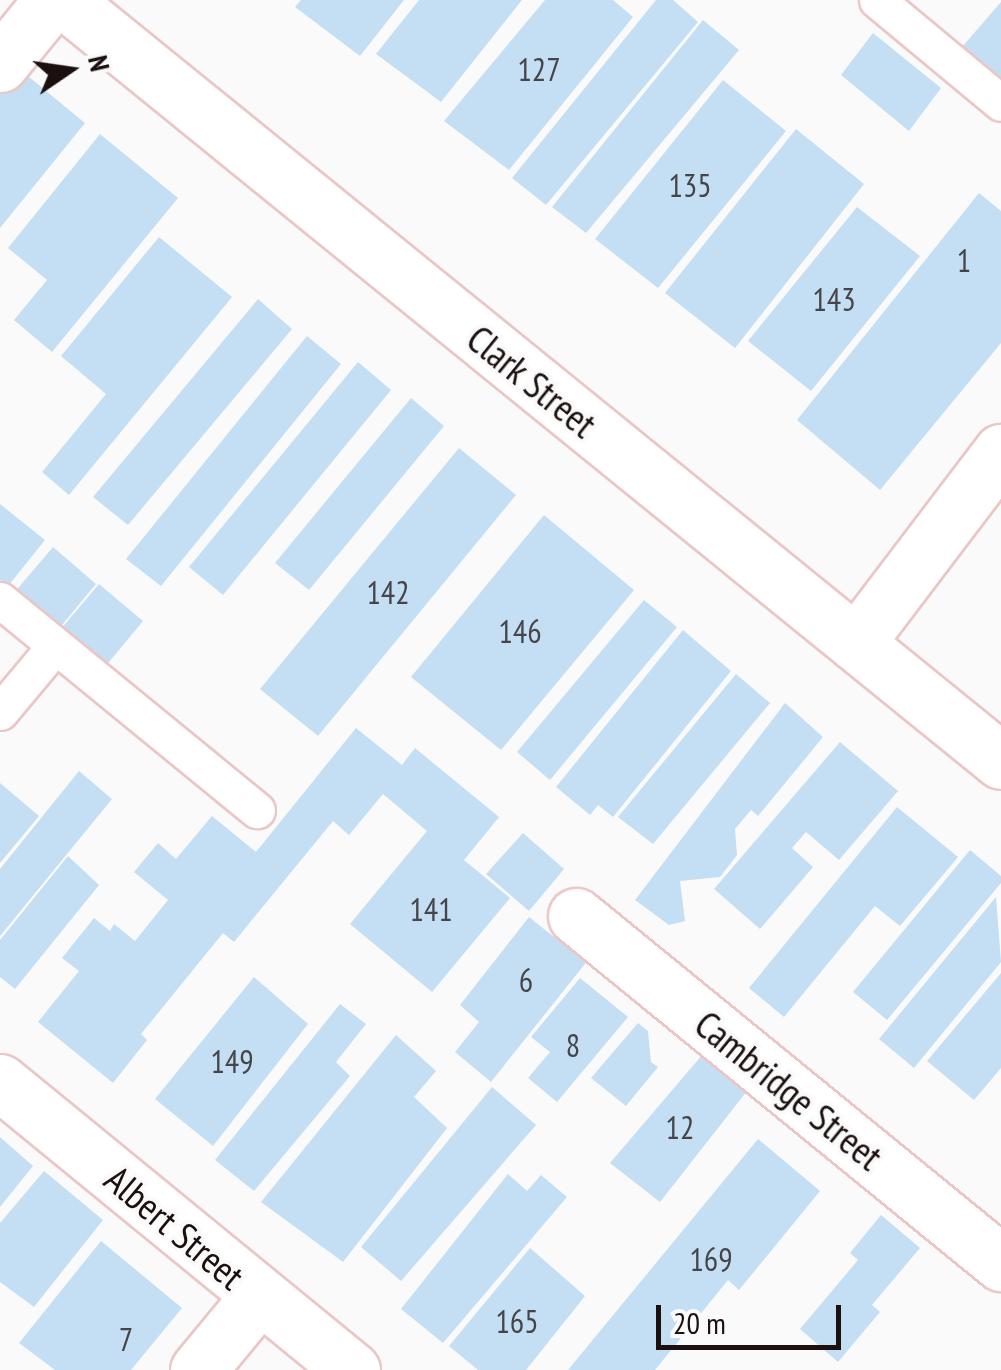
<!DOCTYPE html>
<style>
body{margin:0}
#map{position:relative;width:1001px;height:1370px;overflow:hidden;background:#fafafa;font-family:"PT Sans Narrow",sans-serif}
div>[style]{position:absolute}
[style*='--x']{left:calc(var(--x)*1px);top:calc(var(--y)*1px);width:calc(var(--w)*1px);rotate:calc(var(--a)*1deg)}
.building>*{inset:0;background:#c4def3}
.roads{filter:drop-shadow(2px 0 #eac7c6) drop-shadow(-2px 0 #eac7c6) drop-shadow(0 2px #eac7c6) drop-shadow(0 -2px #eac7c6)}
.lane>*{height:35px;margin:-17.5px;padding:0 17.5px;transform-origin:17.5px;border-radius:17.5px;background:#fff}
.street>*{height:55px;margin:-27.5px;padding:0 27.5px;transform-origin:27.5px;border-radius:27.5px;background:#fff}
span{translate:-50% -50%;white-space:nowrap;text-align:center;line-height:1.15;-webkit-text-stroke:8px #fafafa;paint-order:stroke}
.number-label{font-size:32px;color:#454448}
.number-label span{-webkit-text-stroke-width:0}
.street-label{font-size:38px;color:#1b100f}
.north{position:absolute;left:20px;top:20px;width:100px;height:100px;-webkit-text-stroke:8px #fafafa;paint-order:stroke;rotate:77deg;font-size:28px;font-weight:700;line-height:40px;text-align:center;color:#1b100f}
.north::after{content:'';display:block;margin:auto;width:35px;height:45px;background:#1b100f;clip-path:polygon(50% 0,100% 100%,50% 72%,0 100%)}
.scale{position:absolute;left:656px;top:1305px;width:185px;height:45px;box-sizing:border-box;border:5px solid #1b100f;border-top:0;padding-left:12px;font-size:30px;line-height:35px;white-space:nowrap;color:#1b100f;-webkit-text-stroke:8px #fafafa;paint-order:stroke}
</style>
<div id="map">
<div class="building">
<div style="clip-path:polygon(301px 0,404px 0,360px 56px,295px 7px)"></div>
<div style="clip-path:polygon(419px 0,522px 0,441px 102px,376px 54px)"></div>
<div style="clip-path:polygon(545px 0,613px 0,633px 17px,509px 170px,444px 121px)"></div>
<div style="clip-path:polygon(656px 0,673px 0,698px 22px,546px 205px,512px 178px)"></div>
<div style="clip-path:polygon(1001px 2px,1001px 79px,962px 47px)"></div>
<div style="clip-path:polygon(703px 20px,739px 50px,586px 233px,552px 207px)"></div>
<div style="clip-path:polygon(873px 33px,941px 88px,909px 131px,841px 75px)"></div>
<div style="clip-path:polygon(17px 67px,85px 123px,0 228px,0 88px)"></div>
<div style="clip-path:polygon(723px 80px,786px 131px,658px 288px,595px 239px)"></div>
<div style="clip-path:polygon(796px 129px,864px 184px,735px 348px,665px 293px)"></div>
<div style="clip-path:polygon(100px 134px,178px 198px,52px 352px,14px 320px,47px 280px,8px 248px)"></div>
<div style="clip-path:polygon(979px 193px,1001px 211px,1001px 343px,880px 490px,797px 420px)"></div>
<div style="clip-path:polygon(857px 207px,920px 256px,811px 391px,748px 341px)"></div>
<div style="clip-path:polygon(159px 237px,232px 297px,69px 495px,42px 472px,106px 394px,61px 356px)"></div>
<div style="clip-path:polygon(258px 299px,292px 329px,128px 525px,93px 497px)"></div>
<div style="clip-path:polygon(307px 336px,341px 364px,161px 586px,126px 559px)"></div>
<div style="clip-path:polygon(358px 362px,391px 390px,223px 595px,189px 567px)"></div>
<div style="clip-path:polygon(411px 398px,444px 426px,309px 590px,275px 563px)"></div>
<div style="clip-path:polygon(459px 448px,516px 495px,318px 736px,260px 689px)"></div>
<div style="clip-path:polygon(0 504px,45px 540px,8px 586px,0 580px)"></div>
<div style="clip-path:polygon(544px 515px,634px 590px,501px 750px,411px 677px)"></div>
<div style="clip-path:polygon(53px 547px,96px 584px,57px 631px,13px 594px)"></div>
<div style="clip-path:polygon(99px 584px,143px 621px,104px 668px,60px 630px)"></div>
<div style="clip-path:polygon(644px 600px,677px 627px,550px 780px,517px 752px)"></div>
<div style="clip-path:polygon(683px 630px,731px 671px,613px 817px,598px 805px,590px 815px,556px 787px)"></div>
<div style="clip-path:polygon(736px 674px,770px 703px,653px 844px,618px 817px)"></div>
<div style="clip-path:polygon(785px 703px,823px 737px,758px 816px,751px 810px,735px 829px,737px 855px,720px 877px,680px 881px,685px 921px,669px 925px,635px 900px)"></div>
<div style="clip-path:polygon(356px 728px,402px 765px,415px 748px,499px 817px,464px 860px,510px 898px,432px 992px,350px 924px,427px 831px,383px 794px,349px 835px,333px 821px,234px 942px,223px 933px,141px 1034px,147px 1040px,113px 1083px,38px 1022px,79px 971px,62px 958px,94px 918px,110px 931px,114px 924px,135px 941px,168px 900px,134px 872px,158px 843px,176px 859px,212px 816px,256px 852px)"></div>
<div style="clip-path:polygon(840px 742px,898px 791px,839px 860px,806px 832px,792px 848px,813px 867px,760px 929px,714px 889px)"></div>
<div style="clip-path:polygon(79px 771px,112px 799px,0 936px,0 869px)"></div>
<div style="clip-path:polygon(0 783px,39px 816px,0 863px)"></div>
<div style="clip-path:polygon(897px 807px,958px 857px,900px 926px,875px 906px,784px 1017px,749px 988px)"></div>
<div style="clip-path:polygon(523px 833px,564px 869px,529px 911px,486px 874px)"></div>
<div style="clip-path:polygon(970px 850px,1001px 876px,1001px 883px,887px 1020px,853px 992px)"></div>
<div style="clip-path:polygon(68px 856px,99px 885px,15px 989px,0 977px,0 940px)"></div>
<div style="clip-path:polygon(996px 897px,1001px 962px,914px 1068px,879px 1039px)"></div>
<div style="clip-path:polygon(529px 917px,554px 937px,560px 929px,592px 955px,491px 1082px,455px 1052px,479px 1022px,460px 1005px)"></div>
<div style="clip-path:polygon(1001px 973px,1001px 1068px,974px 1100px,927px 1061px)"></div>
<div style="clip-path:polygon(254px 977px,308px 1024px,213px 1146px,155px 1099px)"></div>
<div style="clip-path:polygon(580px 978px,628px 1017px,557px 1102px,528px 1078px,550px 1052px,531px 1037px)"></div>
<div style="clip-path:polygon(340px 1004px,366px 1024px,336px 1062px,350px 1076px,254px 1191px,215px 1160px)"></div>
<div style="clip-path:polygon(638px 1023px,648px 1031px,651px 1062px,658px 1067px,626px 1106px,591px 1078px)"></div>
<div style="clip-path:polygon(396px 1035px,436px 1071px,414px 1097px,447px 1128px,343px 1262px,261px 1202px)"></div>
<div style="clip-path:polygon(703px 1054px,747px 1091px,660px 1202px,610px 1163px)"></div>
<div style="clip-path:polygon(492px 1087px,536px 1125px,401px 1281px,361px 1247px)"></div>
<div style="clip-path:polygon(0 1137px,33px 1166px,0 1207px)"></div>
<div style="clip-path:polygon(758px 1139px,820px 1191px,739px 1290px,728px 1280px,655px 1370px,568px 1370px)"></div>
<div style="clip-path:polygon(44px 1171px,103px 1220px,34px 1307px,0 1282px,0 1223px)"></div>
<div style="clip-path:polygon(508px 1174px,527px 1191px,541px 1175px,567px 1197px,443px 1343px,401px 1309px)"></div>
<div style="clip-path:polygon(881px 1215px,920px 1248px,872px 1305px,880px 1312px,838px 1362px,800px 1329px,858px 1260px,850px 1253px)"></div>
<div style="clip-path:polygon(101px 1241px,182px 1308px,131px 1370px,55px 1370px,19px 1343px)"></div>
<div style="clip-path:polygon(530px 1248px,585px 1296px,526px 1370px,478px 1370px,449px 1346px)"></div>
</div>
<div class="roads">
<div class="lane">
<div style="--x:877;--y:0;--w:161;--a:39.7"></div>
<div style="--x:0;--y:600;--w:332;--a:39.3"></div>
<div style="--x:0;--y:712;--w:86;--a:-50.2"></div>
</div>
<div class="street">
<div style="--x:64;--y:0;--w:1207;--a:39.08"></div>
<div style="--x:0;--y:64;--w:82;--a:-50.9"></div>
<div style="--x:856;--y:643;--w:240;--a:-52.8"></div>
<div style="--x:576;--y:916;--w:549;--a:39.23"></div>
<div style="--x:0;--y:1082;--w:455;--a:39.3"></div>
<div style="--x:198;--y:1370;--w:96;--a:-50.5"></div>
</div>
</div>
<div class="number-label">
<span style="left:539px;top:69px">127</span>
<span style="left:690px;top:185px">135</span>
<span style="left:964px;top:260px">1</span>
<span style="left:834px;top:299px">143</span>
<span style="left:388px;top:592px">142</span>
<span style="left:520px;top:631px">146</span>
<span style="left:431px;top:909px">141</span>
<span style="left:526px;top:980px">6</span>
<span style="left:573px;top:1045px">8</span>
<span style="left:232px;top:1061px">149</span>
<span style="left:680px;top:1127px">12</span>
<span style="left:711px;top:1259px">169</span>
<span style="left:517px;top:1321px">165</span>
<span style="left:126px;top:1339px">7</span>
</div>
<div class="street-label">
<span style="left:532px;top:381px;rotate:39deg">Clark Street</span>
<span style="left:789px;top:1090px;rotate:39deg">Cambridge Street</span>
<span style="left:175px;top:1227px;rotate:40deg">Albert Street</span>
</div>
<div class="north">N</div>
<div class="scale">20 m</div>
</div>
